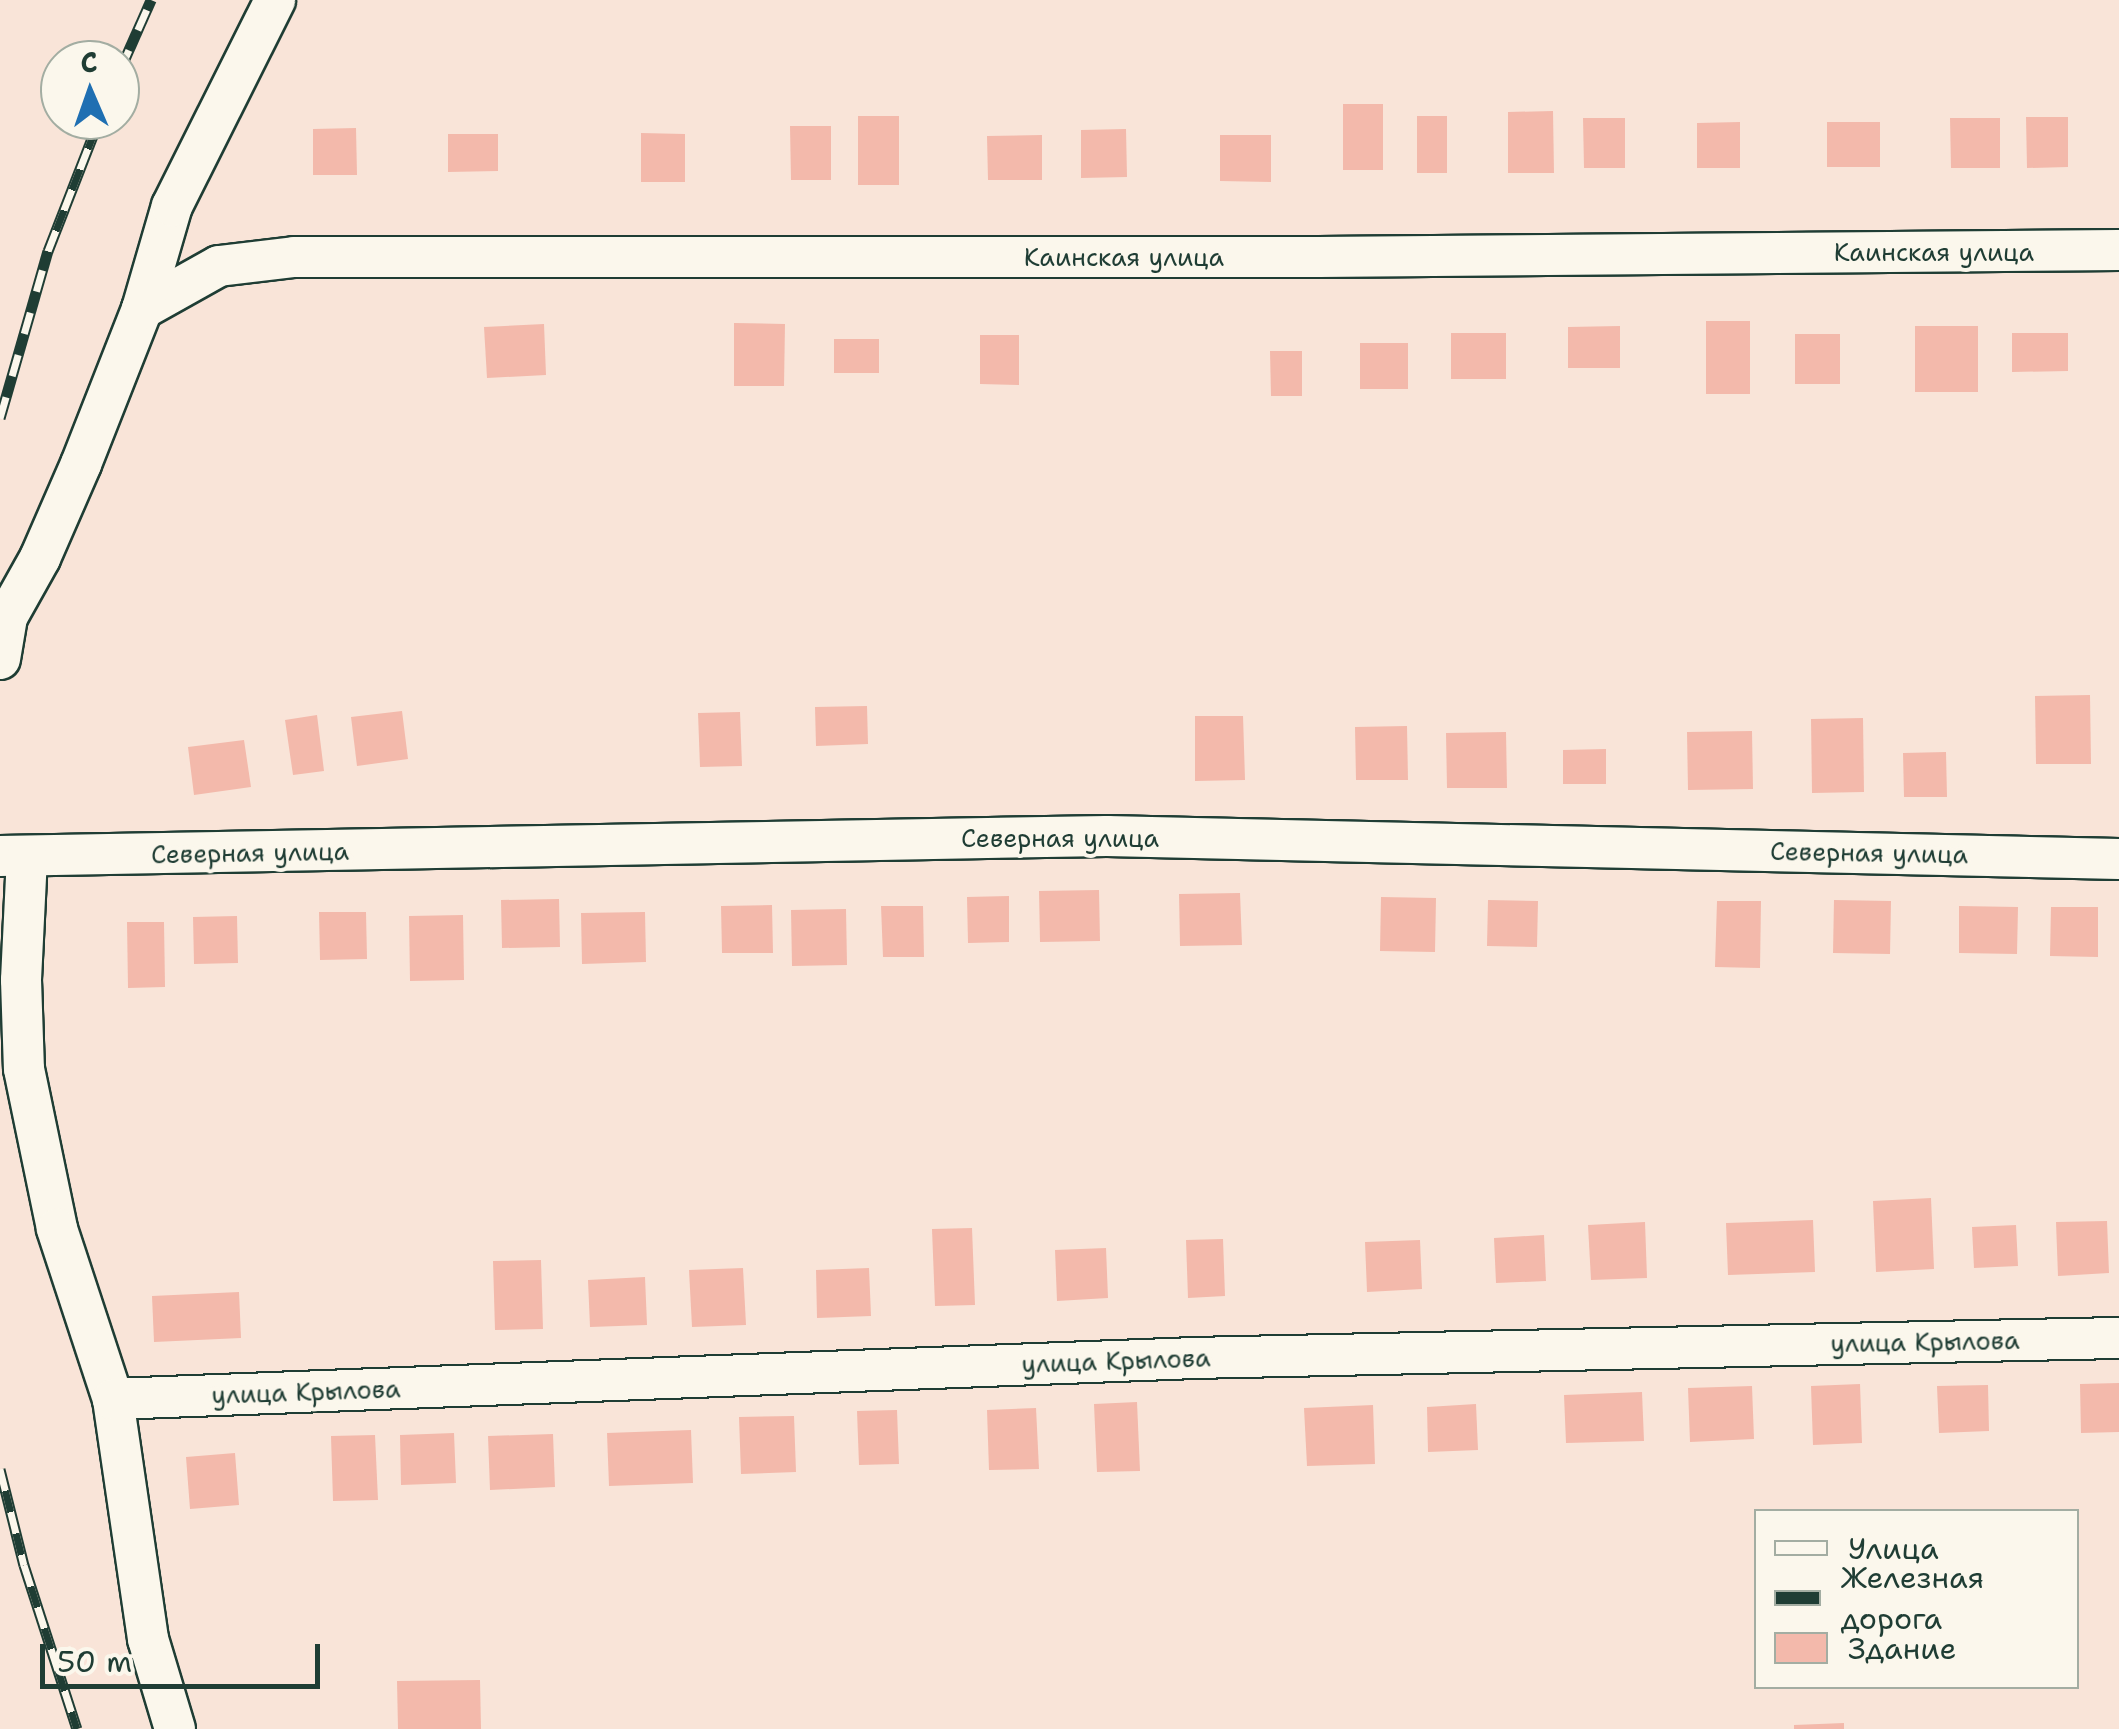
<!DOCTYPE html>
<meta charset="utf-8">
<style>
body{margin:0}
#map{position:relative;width:2119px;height:1729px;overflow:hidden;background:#f9e4d8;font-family:"Shantell Sans",sans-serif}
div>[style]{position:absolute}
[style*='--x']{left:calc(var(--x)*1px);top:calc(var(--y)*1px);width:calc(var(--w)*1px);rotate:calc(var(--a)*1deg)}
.building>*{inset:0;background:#f3b9ab}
.roads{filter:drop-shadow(2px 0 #1f3d34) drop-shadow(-2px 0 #1f3d34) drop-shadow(0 2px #1f3d34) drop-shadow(0 -2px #1f3d34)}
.minor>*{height:40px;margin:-20px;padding:0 20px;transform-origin:20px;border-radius:20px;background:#fbf7ec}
.rail>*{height:11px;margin-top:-5.5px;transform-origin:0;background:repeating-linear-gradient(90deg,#fbf7ec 0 22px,#1f3d34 0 44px);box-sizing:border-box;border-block:2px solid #1f3d34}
span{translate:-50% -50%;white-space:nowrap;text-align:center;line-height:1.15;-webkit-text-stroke:8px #fbf7ec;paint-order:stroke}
.street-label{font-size:25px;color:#1f3d34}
.legend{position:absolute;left:1754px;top:1509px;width:325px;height:180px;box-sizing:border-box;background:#fbf7ec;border:2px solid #a3ada2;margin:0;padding:12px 18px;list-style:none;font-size:30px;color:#1f3d34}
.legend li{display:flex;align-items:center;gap:20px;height:50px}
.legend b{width:50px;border:2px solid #a3ada2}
.north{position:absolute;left:40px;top:40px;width:100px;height:100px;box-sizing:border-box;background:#fbf7ec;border:2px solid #a3ada2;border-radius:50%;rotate:358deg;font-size:28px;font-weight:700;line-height:40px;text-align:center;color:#1f3d34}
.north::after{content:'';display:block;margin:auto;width:35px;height:45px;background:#1f6fb2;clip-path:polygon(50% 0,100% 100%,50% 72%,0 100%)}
.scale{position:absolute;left:40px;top:1644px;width:280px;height:45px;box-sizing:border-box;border:5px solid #1f3d34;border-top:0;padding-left:12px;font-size:30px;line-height:35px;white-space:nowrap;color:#1f3d34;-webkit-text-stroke:8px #fbf7ec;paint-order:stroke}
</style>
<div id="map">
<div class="building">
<div style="clip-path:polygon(1343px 104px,1383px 104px,1383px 170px,1343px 170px)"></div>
<div style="clip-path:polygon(1553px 111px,1554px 173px,1508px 173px,1508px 112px)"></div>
<div style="clip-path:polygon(858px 116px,899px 116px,899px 185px,858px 185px)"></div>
<div style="clip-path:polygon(1417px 116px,1447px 116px,1447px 173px,1417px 173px)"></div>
<div style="clip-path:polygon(2026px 117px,2068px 117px,2068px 167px,2027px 168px)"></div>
<div style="clip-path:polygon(1583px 118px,1625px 118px,1625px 168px,1584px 168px)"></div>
<div style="clip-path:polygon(1950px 118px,2000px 118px,2000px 168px,1951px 168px)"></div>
<div style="clip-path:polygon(1740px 122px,1740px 168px,1697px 168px,1697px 123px)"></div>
<div style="clip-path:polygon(1827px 122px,1880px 122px,1880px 167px,1827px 167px)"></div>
<div style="clip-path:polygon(790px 126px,831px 126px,831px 180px,791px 180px)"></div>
<div style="clip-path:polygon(356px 128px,357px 175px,313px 175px,313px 129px)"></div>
<div style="clip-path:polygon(1126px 129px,1127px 177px,1081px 178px,1081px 130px)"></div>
<div style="clip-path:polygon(641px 133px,685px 134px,685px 182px,641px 182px)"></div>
<div style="clip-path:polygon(448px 134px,498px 134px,498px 171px,448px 172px)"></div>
<div style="clip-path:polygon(1042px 135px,1042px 180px,988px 180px,987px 136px)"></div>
<div style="clip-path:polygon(1220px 135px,1271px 135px,1271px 182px,1220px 181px)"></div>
<div style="clip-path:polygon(1706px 321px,1750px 321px,1750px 394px,1706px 394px)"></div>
<div style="clip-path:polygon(734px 323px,785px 324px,784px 386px,734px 386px)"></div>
<div style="clip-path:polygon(544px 324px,546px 375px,487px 378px,484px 327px)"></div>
<div style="clip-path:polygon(1620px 326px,1620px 368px,1568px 368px,1568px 327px)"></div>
<div style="clip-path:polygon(1915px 326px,1978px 326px,1978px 392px,1915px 392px)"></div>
<div style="clip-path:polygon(1451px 333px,1506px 333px,1506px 379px,1451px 379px)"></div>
<div style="clip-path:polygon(2012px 333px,2068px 333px,2068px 371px,2012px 372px)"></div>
<div style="clip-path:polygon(1795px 334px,1840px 334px,1840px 384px,1795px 384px)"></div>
<div style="clip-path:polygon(980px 335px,1019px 335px,1019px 385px,980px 384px)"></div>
<div style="clip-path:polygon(834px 339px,879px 339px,879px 373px,834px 373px)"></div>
<div style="clip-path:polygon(1360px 343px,1408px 343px,1408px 389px,1360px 389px)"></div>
<div style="clip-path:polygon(1270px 351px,1302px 351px,1302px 396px,1271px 396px)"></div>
<div style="clip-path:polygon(2090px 695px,2091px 764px,2036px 764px,2035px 696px)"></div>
<div style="clip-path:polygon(867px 706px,868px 744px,816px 746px,815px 707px)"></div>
<div style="clip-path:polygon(402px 711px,408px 759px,357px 766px,351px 717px)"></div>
<div style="clip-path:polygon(740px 712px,742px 766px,700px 767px,698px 713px)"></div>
<div style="clip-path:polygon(317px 715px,324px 771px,293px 775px,285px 720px)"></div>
<div style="clip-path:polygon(1195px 716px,1243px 716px,1245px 780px,1195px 781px)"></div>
<div style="clip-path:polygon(1863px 718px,1864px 792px,1812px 793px,1811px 719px)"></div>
<div style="clip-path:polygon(1407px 726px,1408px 780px,1356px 780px,1355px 727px)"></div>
<div style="clip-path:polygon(1752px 731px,1753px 789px,1688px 790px,1687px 732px)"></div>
<div style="clip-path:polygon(1506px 732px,1507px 788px,1447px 788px,1446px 733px)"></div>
<div style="clip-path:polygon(244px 740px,251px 787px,194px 795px,188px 747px)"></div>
<div style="clip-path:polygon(1606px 749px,1606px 784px,1563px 784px,1563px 750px)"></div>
<div style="clip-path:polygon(1946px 752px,1947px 797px,1904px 797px,1903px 753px)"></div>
<div style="clip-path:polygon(1099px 890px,1100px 941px,1040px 942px,1039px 891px)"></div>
<div style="clip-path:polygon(1240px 893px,1242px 945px,1180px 946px,1179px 894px)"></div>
<div style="clip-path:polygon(1009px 896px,1009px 942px,968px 943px,967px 897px)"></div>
<div style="clip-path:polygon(1381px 897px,1436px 898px,1435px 952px,1380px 951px)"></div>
<div style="clip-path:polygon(559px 899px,560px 947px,502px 948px,501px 900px)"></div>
<div style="clip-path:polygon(1488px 900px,1538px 901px,1537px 947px,1487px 946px)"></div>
<div style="clip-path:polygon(1834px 900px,1891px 901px,1890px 954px,1833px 953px)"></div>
<div style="clip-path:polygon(1717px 901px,1761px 901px,1760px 968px,1715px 967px)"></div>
<div style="clip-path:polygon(772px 905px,773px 953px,722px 953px,721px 906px)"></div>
<div style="clip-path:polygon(881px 906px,923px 906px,924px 957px,883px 957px)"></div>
<div style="clip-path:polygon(1959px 906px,2018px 907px,2017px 954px,1959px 953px)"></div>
<div style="clip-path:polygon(2051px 907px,2098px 907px,2098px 957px,2050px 956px)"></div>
<div style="clip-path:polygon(846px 909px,847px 965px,792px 966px,791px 910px)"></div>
<div style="clip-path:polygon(319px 912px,366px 912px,367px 959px,320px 960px)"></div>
<div style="clip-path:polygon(645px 912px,646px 962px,582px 964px,581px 913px)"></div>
<div style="clip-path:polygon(463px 915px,464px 980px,410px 981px,409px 916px)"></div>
<div style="clip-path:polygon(237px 916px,238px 963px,194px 964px,193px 917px)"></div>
<div style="clip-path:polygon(127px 922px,164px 922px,165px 987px,128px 988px)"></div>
<div style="clip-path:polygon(1931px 1198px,1934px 1269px,1876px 1272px,1873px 1201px)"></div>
<div style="clip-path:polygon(1813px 1220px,1815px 1272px,1728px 1275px,1726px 1223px)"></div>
<div style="clip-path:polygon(2107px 1221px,2109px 1273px,2058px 1276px,2056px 1222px)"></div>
<div style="clip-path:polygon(1645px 1222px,1647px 1278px,1591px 1280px,1588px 1225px)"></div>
<div style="clip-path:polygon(2016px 1225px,2018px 1266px,1974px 1268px,1972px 1227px)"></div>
<div style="clip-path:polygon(972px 1228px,975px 1305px,935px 1306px,932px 1229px)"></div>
<div style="clip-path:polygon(1544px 1235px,1546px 1281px,1496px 1283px,1494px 1238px)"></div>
<div style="clip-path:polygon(1223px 1239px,1225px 1296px,1188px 1298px,1186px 1240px)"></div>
<div style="clip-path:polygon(1420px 1240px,1422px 1289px,1367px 1292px,1365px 1242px)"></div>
<div style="clip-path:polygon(1106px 1248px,1108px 1298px,1057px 1301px,1055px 1250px)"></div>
<div style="clip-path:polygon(541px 1260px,543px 1329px,495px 1330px,493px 1261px)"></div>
<div style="clip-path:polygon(743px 1268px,746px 1325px,692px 1327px,689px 1270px)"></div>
<div style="clip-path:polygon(869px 1268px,871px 1316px,817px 1318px,816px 1270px)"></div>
<div style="clip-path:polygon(645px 1277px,647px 1325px,590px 1327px,588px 1280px)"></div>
<div style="clip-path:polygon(239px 1292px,241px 1338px,154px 1342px,152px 1296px)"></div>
<div style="clip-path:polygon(2119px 1383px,2119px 1432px,2081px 1433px,2080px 1384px)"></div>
<div style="clip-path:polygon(1860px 1384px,1862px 1443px,1813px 1445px,1811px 1386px)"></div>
<div style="clip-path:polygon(1988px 1385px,1989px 1431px,1939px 1433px,1937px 1386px)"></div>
<div style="clip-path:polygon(1752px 1386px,1754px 1439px,1690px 1442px,1688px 1388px)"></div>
<div style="clip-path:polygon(1642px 1392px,1644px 1441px,1566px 1443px,1564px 1395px)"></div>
<div style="clip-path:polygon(1137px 1402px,1140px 1471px,1097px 1472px,1094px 1404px)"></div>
<div style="clip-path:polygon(1476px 1404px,1478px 1450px,1428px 1452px,1427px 1407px)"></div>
<div style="clip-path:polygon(1373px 1405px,1375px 1464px,1307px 1466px,1304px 1408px)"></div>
<div style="clip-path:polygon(1036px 1408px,1039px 1469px,989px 1470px,987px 1410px)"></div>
<div style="clip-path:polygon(897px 1410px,899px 1464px,859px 1465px,857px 1411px)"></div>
<div style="clip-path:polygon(794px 1416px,796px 1472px,741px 1474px,739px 1417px)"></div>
<div style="clip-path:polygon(691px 1430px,693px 1483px,609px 1486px,607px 1433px)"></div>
<div style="clip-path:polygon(454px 1433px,456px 1483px,401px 1485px,400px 1435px)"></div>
<div style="clip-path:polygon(553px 1434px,555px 1487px,490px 1490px,488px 1436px)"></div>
<div style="clip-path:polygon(375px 1435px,378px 1500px,333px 1501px,331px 1436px)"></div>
<div style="clip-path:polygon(235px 1453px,239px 1505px,190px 1509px,186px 1457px)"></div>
<div style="clip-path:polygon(480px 1680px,481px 1729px,398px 1729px,397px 1681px)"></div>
<div style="clip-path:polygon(1844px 1723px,1844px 1729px,1794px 1729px,1794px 1725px)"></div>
</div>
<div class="roads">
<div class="minor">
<div style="--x:142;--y:309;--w:88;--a:-29.2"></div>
<div style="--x:219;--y:266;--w:76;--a:-6.8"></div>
<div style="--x:294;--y:257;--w:1024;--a:0"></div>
<div style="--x:1318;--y:257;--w:801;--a:-0.5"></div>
<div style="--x:0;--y:659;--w:43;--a:-80.5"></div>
<div style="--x:7;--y:617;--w:68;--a:-60.8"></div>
<div style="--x:40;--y:558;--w:103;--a:-66.4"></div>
<div style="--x:81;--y:464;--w:167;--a:-68.5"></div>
<div style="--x:142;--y:309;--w:107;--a:-73.8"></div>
<div style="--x:172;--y:206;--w:230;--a:-63.4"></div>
<div style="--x:0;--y:856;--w:1107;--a:-1.04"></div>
<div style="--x:1107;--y:836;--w:1012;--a:1.3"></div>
<div style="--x:27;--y:857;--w:123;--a:92.8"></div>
<div style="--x:21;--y:980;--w:89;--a:88.1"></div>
<div style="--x:24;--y:1069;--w:163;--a:78.3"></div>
<div style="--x:57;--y:1229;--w:179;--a:71.8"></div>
<div style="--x:113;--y:1399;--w:243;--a:81.7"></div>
<div style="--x:148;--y:1639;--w:94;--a:73.3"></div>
<div style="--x:113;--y:1399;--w:1081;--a:-2.17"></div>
<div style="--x:1193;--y:1358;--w:926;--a:-1.24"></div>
</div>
</div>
<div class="rail">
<div style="--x:120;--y:70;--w:77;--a:-66.1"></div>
<div style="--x:0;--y:418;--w:174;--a:-74"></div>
<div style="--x:48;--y:251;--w:141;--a:-68.7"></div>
<div style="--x:0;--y:1469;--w:99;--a:76"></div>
<div style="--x:24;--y:1565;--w:172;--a:72.1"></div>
</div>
<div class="street-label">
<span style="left:1934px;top:252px">Каинская улица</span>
<span style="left:1124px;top:257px">Каинская улица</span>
<span style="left:1060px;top:838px">Северная улица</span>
<span style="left:250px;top:853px;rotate:-1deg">Северная улица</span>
<span style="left:1869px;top:853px;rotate:1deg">Северная улица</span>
<span style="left:1925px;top:1342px;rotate:-1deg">улица Крылова</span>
<span style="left:1116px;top:1361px;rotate:-2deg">улица Крылова</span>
<span style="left:306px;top:1392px;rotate:-2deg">улица Крылова</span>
</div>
<ul class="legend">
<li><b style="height:12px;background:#fbf7ec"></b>Улица</li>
<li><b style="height:12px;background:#1f3d34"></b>Железная дорога</li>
<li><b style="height:28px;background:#f3b9ab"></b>Здание</li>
</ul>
<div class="north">С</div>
<div class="scale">50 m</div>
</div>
